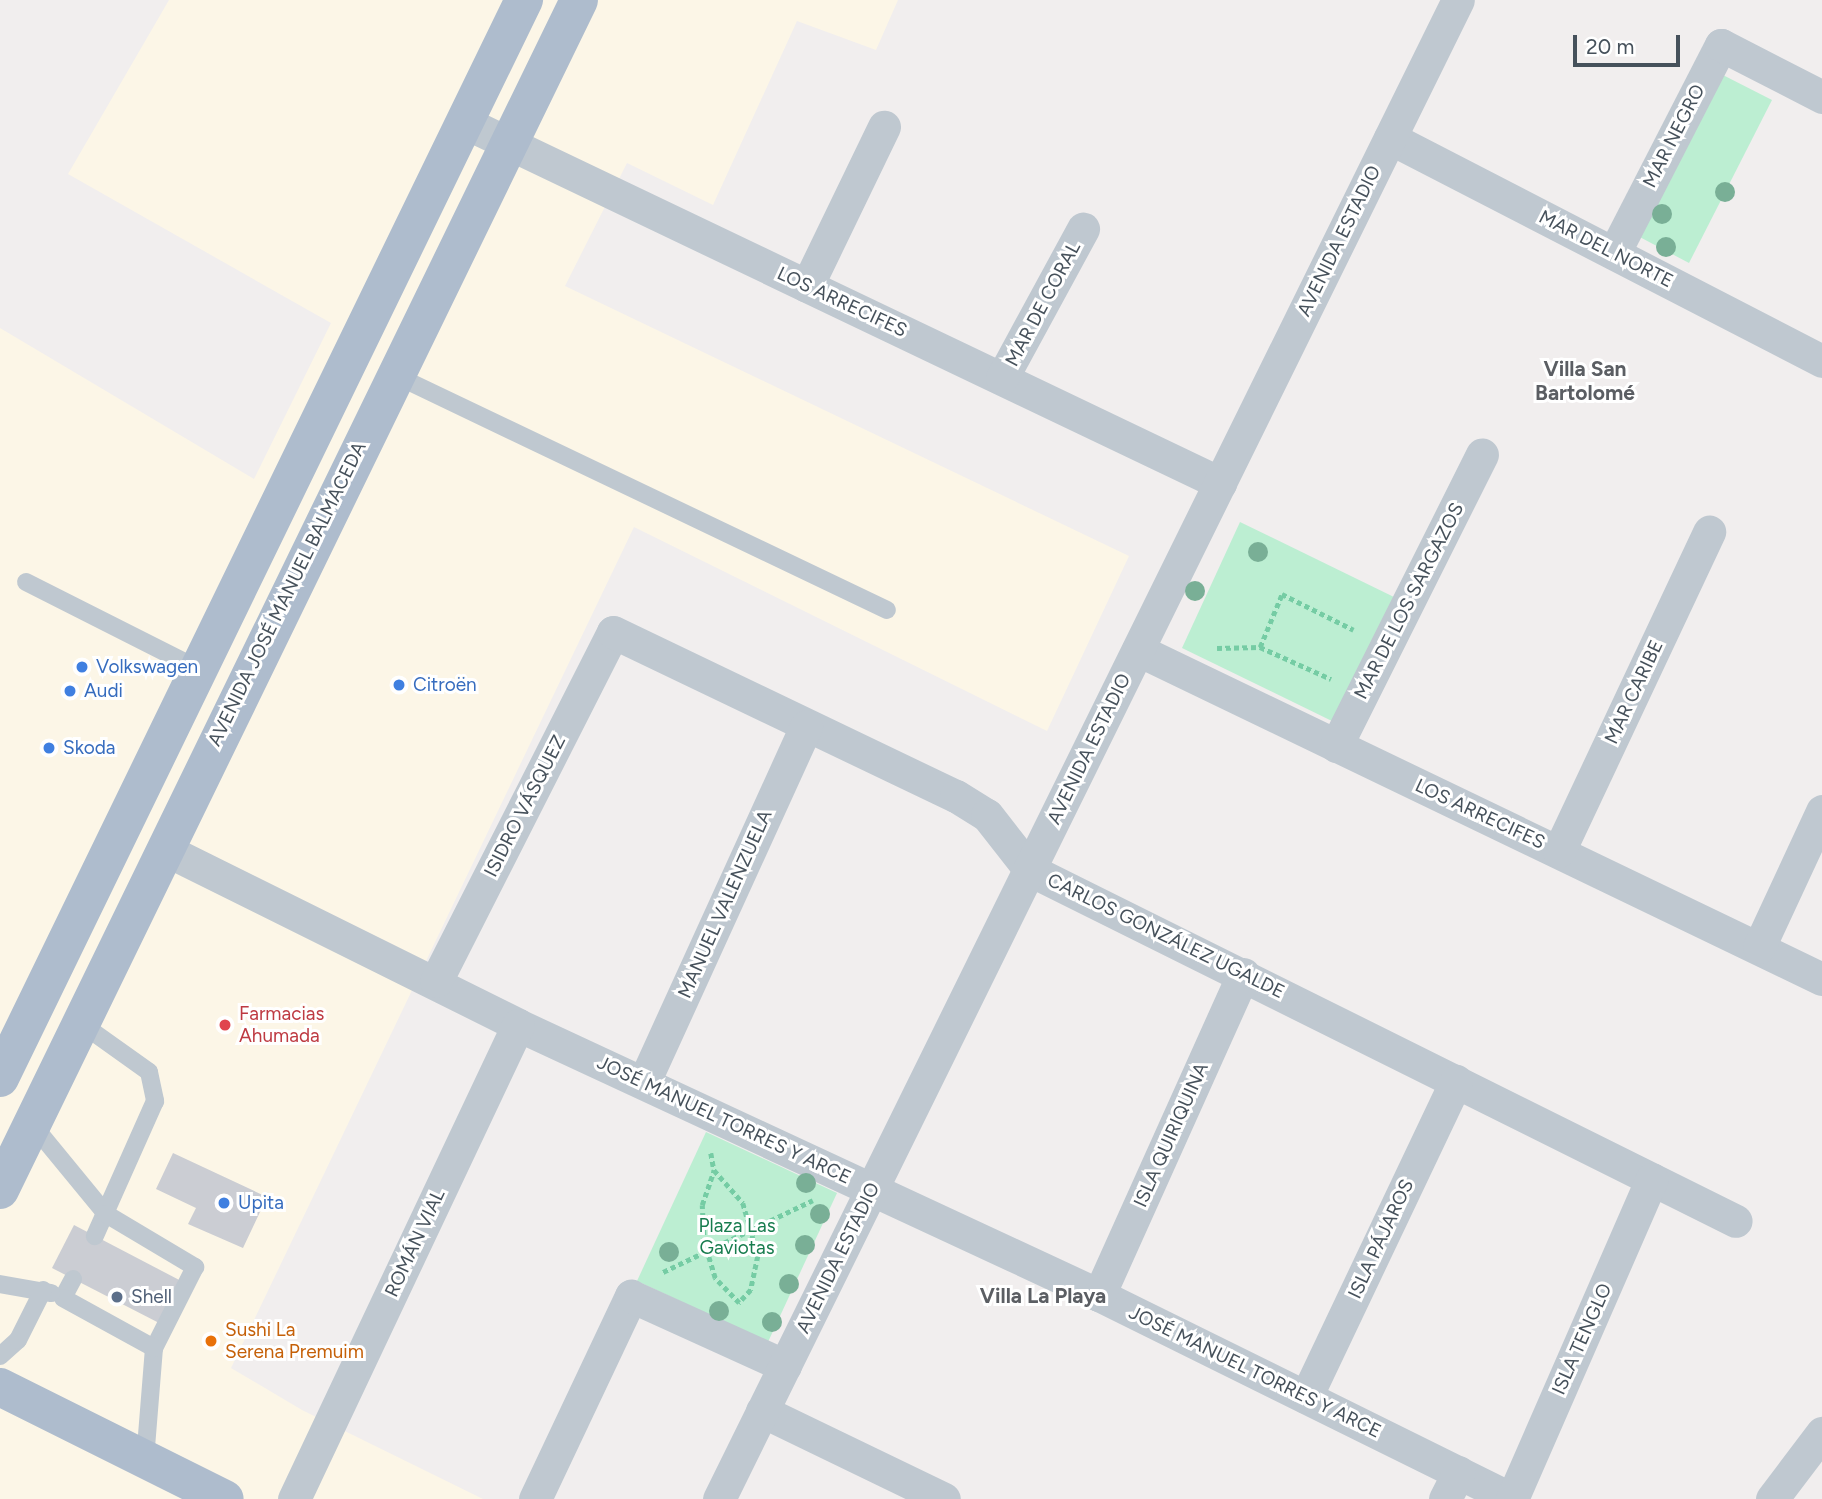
<!DOCTYPE html>
<meta charset="utf-8">
<style>
body{margin:0}
#map{position:relative;width:1822px;height:1499px;overflow:hidden;background:#f1eeee;font-family:Figtree,sans-serif}
div>[style]{position:absolute}
[style*='--x']{left:calc(var(--x)*1px);top:calc(var(--y)*1px);width:calc(var(--w)*1px);rotate:calc(var(--a)*1deg)}
.commercial>*{inset:0;background:#fcf6e7}
.green>*{inset:0;background:#bceed2}
.building>*{inset:0;background:#cbcdd3}
.path>*{height:4.5px;margin-top:-2.25px;transform-origin:0;background:repeating-linear-gradient(90deg,#75cca4 0 5px,transparent 0 8.5px)}
.service>*{height:18px;margin:-9px;padding:0 9px;transform-origin:9px;border-radius:9px;background:#bfc8d0}
.minor>*{height:33px;margin:-16.5px;padding:0 16.5px;transform-origin:16.5px;border-radius:16.5px;background:#bfc8d0}
.primary>*{height:38px;margin:-19px;padding:0 19px;transform-origin:19px;border-radius:19px;background:#aebccd}
.trees>*{width:20px;height:20px;margin:-10px;border-radius:50%;background:#79af96}
.dots>*{width:19px;height:19px;translate:-50% -50%;box-sizing:border-box;border:4px solid #fff;border-radius:50%}
span{translate:-50% -50%;white-space:nowrap;text-align:center;line-height:1.15;-webkit-text-stroke:6px #fff;paint-order:stroke}
.street-label{font-size:19px;color:#46515b}
.shop-label{font-size:19px;color:#366cbe}
.left{translate:0 -50%;text-align:left}
.health-label{font-size:19px;color:#be3a42}
.park-label{font-size:19px;color:#177c4e}
.service-label{font-size:19px;color:#4e5e75}
.food-label{font-size:19px;color:#c56008}
.neighbourhood-label{font-size:21px;color:#5b5e63;font-weight:700}
.scale{position:absolute;left:1573px;top:35px;width:107px;height:32px;box-sizing:border-box;border:4px solid #46515b;border-top:0;padding-left:9px;font-size:21px;line-height:24px;white-space:nowrap;color:#46515b;-webkit-text-stroke:5px #fff;paint-order:stroke}
</style>
<div id="map">
<div class="commercial">
<div style="clip-path:polygon(169px 0,898px 0,876px 50px,797px 21px,713px 205px,627px 163px,565px 286px,1129px 556px,1047px 731px,634px 527px,231px 1368px,302px 1410px,483px 1499px,0 1499px,0 328px,254px 479px,331px 323px,68px 174px)"></div>
</div>
<div class="green">
<div style="clip-path:polygon(1717px 72px,1772px 100px,1689px 263px,1634px 234px)"></div>
<div style="clip-path:polygon(1240px 522px,1396px 598px,1336px 723px,1182px 648px)"></div>
<div style="clip-path:polygon(706px 1132px,837px 1193px,768px 1342px,637px 1281px)"></div>
</div>
<div class="building">
<div style="clip-path:polygon(173px 1153px,267px 1197px,243px 1248px,188px 1224px,196px 1208px,156px 1189px)"></div>
<div style="clip-path:polygon(74px 1225px,185px 1283px,163px 1325px,52px 1268px)"></div>
</div>
<div class="path">
<div style="--x:1260;--y:647;--w:57;--a:-67.5"></div>
<div style="--x:1282;--y:594;--w:80;--a:26.6"></div>
<div style="--x:1217;--y:648;--w:43;--a:-1.3"></div>
<div style="--x:1260;--y:647;--w:78;--a:24.3"></div>
<div style="--x:711;--y:1153;--w:17;--a:80"></div>
<div style="--x:714;--y:1170;--w:44;--a:48.7"></div>
<div style="--x:743;--y:1203;--w:55;--a:74.2"></div>
<div style="--x:758;--y:1256;--w:35;--a:102"></div>
<div style="--x:751;--y:1290;--w:18;--a:133"></div>
<div style="--x:739;--y:1303;--w:35;--a:-134"></div>
<div style="--x:715;--y:1278;--w:37;--a:-107"></div>
<div style="--x:704;--y:1243;--w:38;--a:-93"></div>
<div style="--x:702;--y:1205;--w:37;--a:-71"></div>
<div style="--x:663;--y:1272;--w:166;--a:-25.6"></div>
</div>
<div class="service">
<div style="--x:395;--y:375;--w:545;--a:25.53"></div>
<div style="--x:26;--y:582;--w:191;--a:26.8"></div>
<div style="--x:79;--y:1022;--w:86;--a:35.5"></div>
<div style="--x:149;--y:1072;--w:30;--a:78"></div>
<div style="--x:155;--y:1101;--w:148;--a:114"></div>
<div style="--x:32;--y:1124;--w:117;--a:50.6"></div>
<div style="--x:106;--y:1214;--w:104;--a:30.8"></div>
<div style="--x:195;--y:1267;--w:91;--a:116.8"></div>
<div style="--x:154;--y:1348;--w:111;--a:94.6"></div>
<div style="--x:73;--y:1279;--w:21;--a:118"></div>
<div style="--x:63;--y:1298;--w:104;--a:28.8"></div>
<div style="--x:0;--y:1284;--w:52;--a:10"></div>
<div style="--x:0;--y:1356;--w:24;--a:-42"></div>
<div style="--x:18;--y:1340;--w:56;--a:-63.4"></div>
</div>
<div class="minor">
<div style="--x:464;--y:122;--w:838;--a:25.53"></div>
<div style="--x:1390;--y:138;--w:486;--a:27.3"></div>
<div style="--x:1614;--y:253;--w:234;--a:-62.8"></div>
<div style="--x:1721;--y:45;--w:114;--a:27.2"></div>
<div style="--x:807;--y:286;--w:177;--a:-64.2"></div>
<div style="--x:1002;--y:378;--w:170;--a:-61.5"></div>
<div style="--x:1138;--y:650;--w:759;--a:25.69"></div>
<div style="--x:1336;--y:746;--w:326;--a:-63.4"></div>
<div style="--x:164;--y:849;--w:395;--a:26.4"></div>
<div style="--x:518;--y:1025;--w:641;--a:24.93"></div>
<div style="--x:1099;--y:1295;--w:461;--a:26.3"></div>
<div style="--x:1559;--y:851;--w:353;--a:-64.8"></div>
<div style="--x:1759;--y:947;--w:150;--a:-65.1"></div>
<div style="--x:436;--y:981;--w:391;--a:-63.1"></div>
<div style="--x:613;--y:632;--w:380;--a:25.6"></div>
<div style="--x:956;--y:796;--w:36;--a:32"></div>
<div style="--x:987;--y:815;--w:70;--a:52"></div>
<div style="--x:1030;--y:870;--w:788;--a:26.44"></div>
<div style="--x:644;--y:1082;--w:391;--a:-65.5"></div>
<div style="--x:1099;--y:1295;--w:352;--a:-65.8"></div>
<div style="--x:1306;--y:1397;--w:350;--a:-64.6"></div>
<div style="--x:762;--y:1411;--w:202;--a:25.8"></div>
<div style="--x:294;--y:1499;--w:524;--a:-64.71"></div>
<div style="--x:535;--y:1499;--w:225;--a:-64.7"></div>
<div style="--x:631;--y:1296;--w:169;--a:24.4"></div>
<div style="--x:719;--y:1499;--w:1671;--a:-63.76"></div>
<div style="--x:1445;--y:1499;--w:30;--a:-63"></div>
<div style="--x:1512;--y:1499;--w:349;--a:-66.4"></div>
<div style="--x:1772;--y:1499;--w:83;--a:-52.9"></div>
</div>
<div class="primary">
<div style="--x:0;--y:1078;--w:1199;--a:-64.08"></div>
<div style="--x:0;--y:1190;--w:1323;--a:-64.05"></div>
<div style="--x:0;--y:1387;--w:251;--a:26.5"></div>
</div>
<div class="trees">
<div style="left:1725px;top:192px"></div>
<div style="left:1662px;top:214px"></div>
<div style="left:1666px;top:247px"></div>
<div style="left:1258px;top:552px"></div>
<div style="left:1195px;top:591px"></div>
<div style="left:806px;top:1183px"></div>
<div style="left:820px;top:1214px"></div>
<div style="left:805px;top:1245px"></div>
<div style="left:669px;top:1252px"></div>
<div style="left:789px;top:1284px"></div>
<div style="left:719px;top:1311px"></div>
<div style="left:772px;top:1322px"></div>
</div>
<div class="dots">
<div style="left:82px;top:667px;background:#3f7fe0"></div>
<div style="left:399px;top:685px;background:#3f7fe0"></div>
<div style="left:70px;top:691px;background:#3f7fe0"></div>
<div style="left:49px;top:748px;background:#3f7fe0"></div>
<div style="left:225px;top:1025px;background:#e0444e"></div>
<div style="left:224px;top:1203px;background:#3f7fe0"></div>
<div style="left:117px;top:1297px;background:#5c6f8a"></div>
<div style="left:211px;top:1341px;background:#e8710a"></div>
</div>
<div class="street-label">
<span style="left:1674px;top:136px;rotate:-63deg">MAR NEGRO</span>
<span style="left:1339px;top:241px;rotate:-64deg">AVENIDA ESTADIO</span>
<span style="left:1606px;top:249px;rotate:27deg">MAR DEL NORTE</span>
<span style="left:842px;top:302px;rotate:25deg">LOS ARRECIFES</span>
<span style="left:1043px;top:304px;rotate:-62deg">MAR DE CORAL</span>
<span style="left:287px;top:594px;rotate:-64deg">AVENIDA JOSÉ MANUEL BALMACEDA</span>
<span style="left:1409px;top:601px;rotate:-63deg">MAR DE LOS SARGAZOS</span>
<span style="left:1634px;top:692px;rotate:-65deg">MAR CARIBE</span>
<span style="left:1089px;top:749px;rotate:-64deg">AVENIDA ESTADIO</span>
<span style="left:525px;top:806px;rotate:-63deg">ISIDRO VÁSQUEZ</span>
<span style="left:1480px;top:814px;rotate:25deg">LOS ARRECIFES</span>
<span style="left:725px;top:904px;rotate:-66deg">MANUEL VALENZUELA</span>
<span style="left:1166px;top:936px;rotate:26deg">CARLOS GONZÁLEZ UGALDE</span>
<span style="left:724px;top:1120px;rotate:25deg">JOSÉ MANUEL TORRES Y ARCE</span>
<span style="left:1171px;top:1135px;rotate:-66deg">ISLA QUIRIQUINA</span>
<span style="left:1381px;top:1239px;rotate:-65deg">ISLA PÁJAROS</span>
<span style="left:415px;top:1243px;rotate:-65deg">ROMÁN VIAL</span>
<span style="left:838px;top:1258px;rotate:-64deg">AVENIDA ESTADIO</span>
<span style="left:1582px;top:1339px;rotate:-66deg">ISLA TENGLO</span>
<span style="left:1255px;top:1372px;rotate:26deg">JOSÉ MANUEL TORRES Y ARCE</span>
</div>
<div class="shop-label">
<span class="left" style="left:96px;top:667px">Volkswagen</span>
<span class="left" style="left:413px;top:685px">Citroën</span>
<span class="left" style="left:84px;top:691px">Audi</span>
<span class="left" style="left:63px;top:748px">Skoda</span>
<span class="left" style="left:238px;top:1203px">Upita</span>
</div>
<div class="health-label">
<span class="left" style="left:239px;top:1025px">Farmacias<br>Ahumada</span>
</div>
<div class="park-label">
<span style="left:737px;top:1237px">Plaza Las<br>Gaviotas</span>
</div>
<div class="service-label">
<span class="left" style="left:131px;top:1297px">Shell</span>
</div>
<div class="food-label">
<span class="left" style="left:225px;top:1341px">Sushi La<br>Serena Premuim</span>
</div>
<div class="neighbourhood-label">
<span style="left:1585px;top:381px">Villa San<br>Bartolomé</span>
<span style="left:1043px;top:1296px">Villa La Playa</span>
</div>
<div class="scale">20 m</div>
</div>
